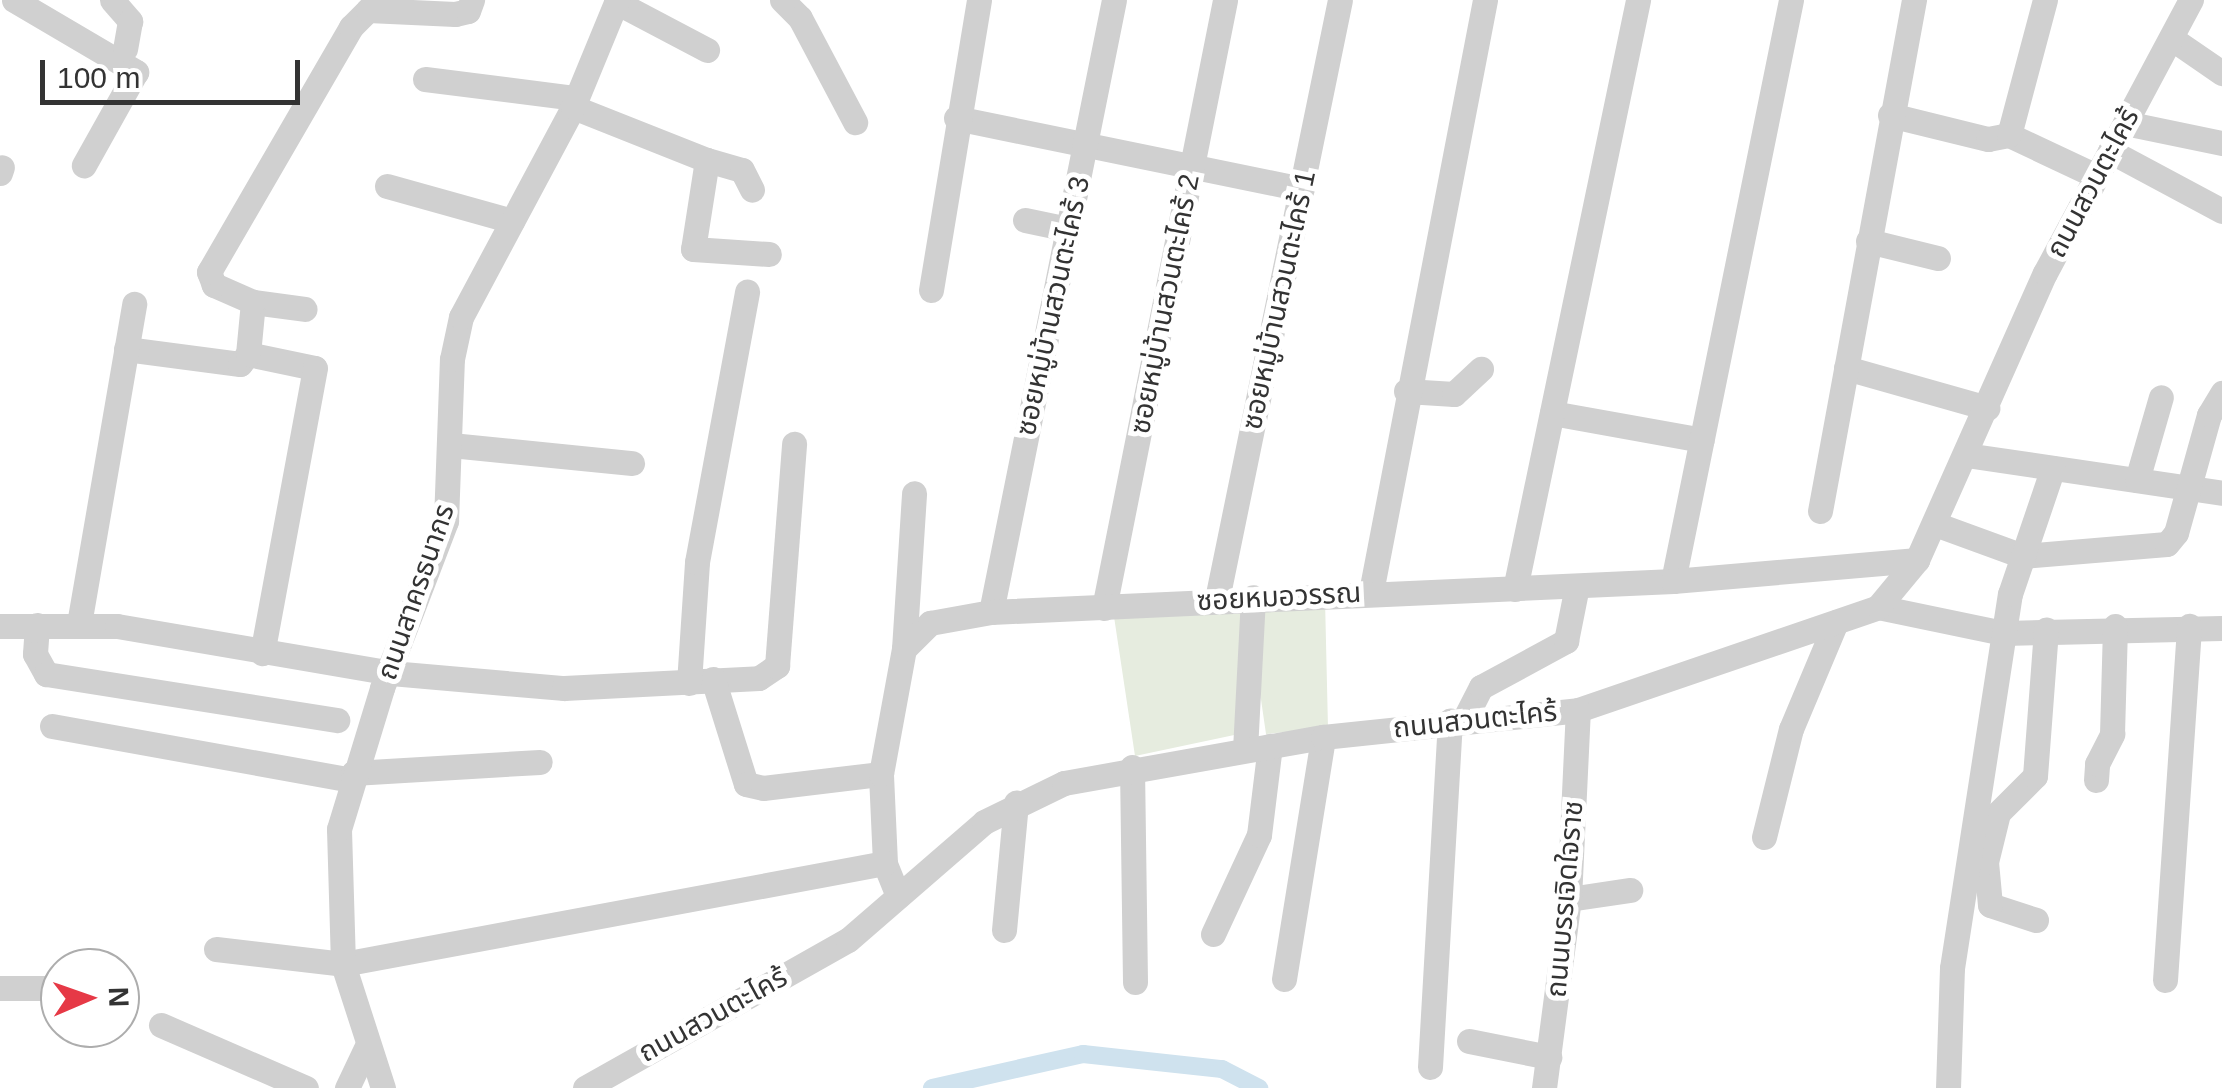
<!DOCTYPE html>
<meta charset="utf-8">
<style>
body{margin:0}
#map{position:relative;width:2222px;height:1088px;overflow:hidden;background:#fff;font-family:Helvetica,"Noto Sans Thai",sans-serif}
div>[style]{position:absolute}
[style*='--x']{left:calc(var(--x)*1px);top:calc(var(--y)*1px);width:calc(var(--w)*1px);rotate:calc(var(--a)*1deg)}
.green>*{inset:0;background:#e6ecdf}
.canal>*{height:18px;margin:-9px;padding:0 9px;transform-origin:9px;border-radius:9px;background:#cfe2ee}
.minor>*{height:25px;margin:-12.5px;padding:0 12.5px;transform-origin:12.5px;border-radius:12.5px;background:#d0d0d0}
span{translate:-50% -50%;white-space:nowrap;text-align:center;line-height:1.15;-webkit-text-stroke:10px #fff;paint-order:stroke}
.street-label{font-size:28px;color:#333}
.north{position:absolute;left:40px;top:948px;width:100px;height:100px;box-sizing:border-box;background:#fff;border:2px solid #adadad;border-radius:50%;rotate:88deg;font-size:28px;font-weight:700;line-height:40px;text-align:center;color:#333}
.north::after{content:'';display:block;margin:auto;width:35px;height:45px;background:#e63946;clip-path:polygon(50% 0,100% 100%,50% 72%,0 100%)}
.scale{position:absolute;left:40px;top:60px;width:260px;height:45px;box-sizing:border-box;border:5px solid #333;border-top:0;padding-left:12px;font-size:30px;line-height:35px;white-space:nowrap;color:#333;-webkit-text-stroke:8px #fff;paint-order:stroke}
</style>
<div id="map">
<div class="green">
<div style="clip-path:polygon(1325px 599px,1328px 728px,1266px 734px,1248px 610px,1239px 734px,1135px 756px,1113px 610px)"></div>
</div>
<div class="canal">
<div style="--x:932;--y:1088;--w:155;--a:-12.7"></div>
<div style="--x:1083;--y:1054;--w:140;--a:6.2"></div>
<div style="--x:1222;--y:1069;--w:42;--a:27.2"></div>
</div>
<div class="minor">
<div style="--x:14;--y:0;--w:142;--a:30.5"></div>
<div style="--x:136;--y:72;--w:107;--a:119.2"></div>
<div style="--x:112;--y:0;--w:28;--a:49"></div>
<div style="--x:130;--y:21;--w:28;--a:100"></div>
<div style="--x:782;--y:0;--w:25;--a:45"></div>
<div style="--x:800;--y:18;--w:118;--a:62.1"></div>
<div style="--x:616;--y:2;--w:103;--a:27.8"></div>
<div style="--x:2171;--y:38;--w:62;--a:34.5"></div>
<div style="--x:425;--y:79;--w:152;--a:7.2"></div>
<div style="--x:573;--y:107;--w:144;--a:21.6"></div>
<div style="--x:707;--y:160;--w:90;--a:98.9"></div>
<div style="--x:693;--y:249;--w:76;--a:3.8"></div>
<div style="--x:1890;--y:115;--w:101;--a:13.8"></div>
<div style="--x:1988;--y:139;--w:21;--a:-11"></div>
<div style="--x:2009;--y:135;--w:96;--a:25.2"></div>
<div style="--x:956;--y:118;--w:353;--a:11.6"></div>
<div style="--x:2125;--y:123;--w:99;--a:11.7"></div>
<div style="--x:2009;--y:135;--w:140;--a:-75.1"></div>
<div style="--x:2110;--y:151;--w:127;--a:28.2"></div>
<div style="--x:707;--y:160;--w:36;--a:16"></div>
<div style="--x:742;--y:170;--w:22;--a:63"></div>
<div style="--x:0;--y:173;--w:6;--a:-72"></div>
<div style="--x:387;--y:186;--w:130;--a:15.6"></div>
<div style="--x:1025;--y:220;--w:44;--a:11.8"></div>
<div style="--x:1868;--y:241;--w:72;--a:13.7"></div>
<div style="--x:931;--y:290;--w:294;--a:-80.6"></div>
<div style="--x:253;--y:302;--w:52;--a:7.7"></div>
<div style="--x:126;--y:349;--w:115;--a:7.5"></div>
<div style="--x:240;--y:364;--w:13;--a:-51"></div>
<div style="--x:248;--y:354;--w:68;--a:11.8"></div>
<div style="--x:315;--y:368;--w:290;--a:100.5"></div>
<div style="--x:248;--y:354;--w:52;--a:-84.5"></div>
<div style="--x:253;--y:302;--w:43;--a:-156.4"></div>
<div style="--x:214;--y:285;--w:14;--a:-111"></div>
<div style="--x:209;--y:272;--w:283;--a:-59.9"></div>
<div style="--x:351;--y:27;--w:24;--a:-45"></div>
<div style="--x:368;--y:10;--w:87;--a:2.6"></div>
<div style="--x:455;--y:14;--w:13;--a:-13"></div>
<div style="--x:468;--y:11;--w:12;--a:-70"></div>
<div style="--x:1846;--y:368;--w:147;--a:15.8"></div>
<div style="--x:1406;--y:391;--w:48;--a:3.6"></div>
<div style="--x:1454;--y:394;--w:37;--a:-43"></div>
<div style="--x:1552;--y:413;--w:152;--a:10.2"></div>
<div style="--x:451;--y:445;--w:182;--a:5.7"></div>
<div style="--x:1966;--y:455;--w:259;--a:8.4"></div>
<div style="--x:2137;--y:480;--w:86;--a:-73.9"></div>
<div style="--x:1820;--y:511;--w:520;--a:-79.58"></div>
<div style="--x:1935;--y:524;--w:94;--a:20"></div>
<div style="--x:2023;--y:556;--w:144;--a:-4.8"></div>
<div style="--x:2167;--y:544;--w:14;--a:-51"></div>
<div style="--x:2176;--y:533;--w:123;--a:-74.4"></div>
<div style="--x:2209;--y:415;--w:26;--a:-59"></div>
<div style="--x:1673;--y:581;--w:593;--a:-78.52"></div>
<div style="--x:1515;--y:589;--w:602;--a:-78.2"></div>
<div style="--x:1371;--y:592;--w:603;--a:-79.1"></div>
<div style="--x:1217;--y:599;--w:611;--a:-78.4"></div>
<div style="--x:1878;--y:607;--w:129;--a:11.7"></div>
<div style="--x:2004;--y:633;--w:218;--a:-1.3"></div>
<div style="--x:1104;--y:608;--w:620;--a:-78.74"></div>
<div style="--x:991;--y:612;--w:624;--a:-78.64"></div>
<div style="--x:79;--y:624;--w:325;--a:-80.2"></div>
<div style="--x:37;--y:625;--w:29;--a:94"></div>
<div style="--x:35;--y:654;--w:23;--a:61"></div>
<div style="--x:46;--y:674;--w:295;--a:9"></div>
<div style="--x:0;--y:626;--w:117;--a:0"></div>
<div style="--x:117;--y:626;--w:278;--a:9.7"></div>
<div style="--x:391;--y:673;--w:174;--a:5"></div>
<div style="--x:564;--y:688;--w:195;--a:-2.9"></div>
<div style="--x:759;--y:678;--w:22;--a:-34"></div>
<div style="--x:777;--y:666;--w:223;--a:-85.6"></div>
<div style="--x:904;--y:649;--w:156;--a:-86.3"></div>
<div style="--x:713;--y:679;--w:110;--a:72.6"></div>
<div style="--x:746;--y:784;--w:17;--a:13"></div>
<div style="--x:763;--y:788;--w:119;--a:-6.8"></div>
<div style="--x:689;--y:683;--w:121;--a:-86.2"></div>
<div style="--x:697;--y:562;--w:275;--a:-79.5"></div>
<div style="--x:1465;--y:718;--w:35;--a:-63"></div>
<div style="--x:1481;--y:687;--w:97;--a:-28.4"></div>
<div style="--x:1566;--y:641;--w:56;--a:-78.7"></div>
<div style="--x:52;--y:726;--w:304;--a:10.2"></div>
<div style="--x:1245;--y:750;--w:153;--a:-87"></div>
<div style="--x:1132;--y:767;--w:215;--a:89.2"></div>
<div style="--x:353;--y:773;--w:187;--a:-3.4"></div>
<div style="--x:2096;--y:780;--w:16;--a:-86"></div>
<div style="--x:2097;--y:764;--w:34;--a:-63"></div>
<div style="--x:2112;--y:734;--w:108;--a:-88.4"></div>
<div style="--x:1764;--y:837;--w:111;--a:-76"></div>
<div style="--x:1791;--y:729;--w:116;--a:-67.2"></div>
<div style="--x:898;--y:896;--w:35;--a:-112"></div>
<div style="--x:885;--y:863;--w:89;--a:-92.6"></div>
<div style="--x:881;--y:774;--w:127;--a:-79.6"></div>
<div style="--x:904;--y:649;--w:37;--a:-45"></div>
<div style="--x:930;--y:623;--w:62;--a:-10.2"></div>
<div style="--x:991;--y:612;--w:683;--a:-2.6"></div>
<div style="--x:1673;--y:581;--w:245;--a:-4.9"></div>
<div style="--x:1569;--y:899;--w:62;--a:-8.4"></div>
<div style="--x:2036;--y:920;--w:48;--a:-161.9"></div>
<div style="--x:1990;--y:905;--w:43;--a:-95.3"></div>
<div style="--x:1986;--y:862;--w:50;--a:-76.2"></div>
<div style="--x:1998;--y:813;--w:52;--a:-45"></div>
<div style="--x:2035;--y:776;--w:147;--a:-85.7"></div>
<div style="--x:1004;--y:930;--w:128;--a:-84.6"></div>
<div style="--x:1213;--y:934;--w:109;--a:-65.1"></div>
<div style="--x:1259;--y:835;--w:90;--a:-83"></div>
<div style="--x:216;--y:949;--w:128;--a:6.7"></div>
<div style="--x:343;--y:964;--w:551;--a:-10.56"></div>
<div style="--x:1284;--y:979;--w:245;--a:-80.8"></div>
<div style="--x:2165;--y:980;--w:355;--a:-86.1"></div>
<div style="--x:0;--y:988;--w:60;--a:0"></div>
<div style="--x:161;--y:1025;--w:158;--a:23.5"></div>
<div style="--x:1469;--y:1041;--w:82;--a:11.3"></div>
<div style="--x:1430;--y:1067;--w:347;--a:-86.7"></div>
<div style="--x:347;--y:1088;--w:44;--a:-64.6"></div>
<div style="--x:383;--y:1088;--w:130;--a:-107.9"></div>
<div style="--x:343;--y:964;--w:135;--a:-91.7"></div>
<div style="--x:339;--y:829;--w:147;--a:-73"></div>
<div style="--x:382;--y:688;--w:179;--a:-69"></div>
<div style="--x:446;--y:521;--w:162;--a:-87.9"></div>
<div style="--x:452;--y:359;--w:43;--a:-77.9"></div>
<div style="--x:461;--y:317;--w:238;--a:-61.9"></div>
<div style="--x:573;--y:107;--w:116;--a:-67.6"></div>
<div style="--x:585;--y:1088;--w:302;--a:-29.4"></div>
<div style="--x:848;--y:940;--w:180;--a:-40.9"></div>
<div style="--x:984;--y:822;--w:89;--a:-26"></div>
<div style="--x:1064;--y:783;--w:263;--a:-10.1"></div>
<div style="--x:1323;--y:737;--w:256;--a:-6"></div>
<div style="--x:1578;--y:710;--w:317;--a:-18.9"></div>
<div style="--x:1878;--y:607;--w:61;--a:-50.3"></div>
<div style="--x:1917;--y:560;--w:314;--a:-66"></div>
<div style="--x:2045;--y:273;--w:310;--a:-61.9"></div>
<div style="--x:1544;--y:1088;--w:191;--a:-82.5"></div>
<div style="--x:1569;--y:899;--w:189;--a:-87.3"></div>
<div style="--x:1948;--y:1088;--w:120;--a:-88.1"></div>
<div style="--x:1952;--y:968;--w:378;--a:-81.2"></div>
<div style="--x:2010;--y:594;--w:133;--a:-71.2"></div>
</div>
<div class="street-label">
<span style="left:2093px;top:183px;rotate:-62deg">ถนนสวนตะไคร้</span>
<span style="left:1279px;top:300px;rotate:-78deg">ซอยหมู่บ้านสวนตะไคร้ 1</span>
<span style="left:1165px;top:304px;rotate:-79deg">ซอยหมู่บ้านสวนตะไคร้ 2</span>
<span style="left:1053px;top:306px;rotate:-78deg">ซอยหมู่บ้านสวนตะไคร้ 3</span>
<span style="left:416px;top:592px;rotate:-71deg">ถนนสาครธนากร</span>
<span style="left:1279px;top:597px;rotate:-3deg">ซอยหมอวรรณ</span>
<span style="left:1475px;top:720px;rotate:-6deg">ถนนสวนตะไคร้</span>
<span style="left:1565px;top:899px;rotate:-85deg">ถนนบรรเจิดใจราช</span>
<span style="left:713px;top:1015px;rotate:-29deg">ถนนสวนตะไคร้</span>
</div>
<div class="north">N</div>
<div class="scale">100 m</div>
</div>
